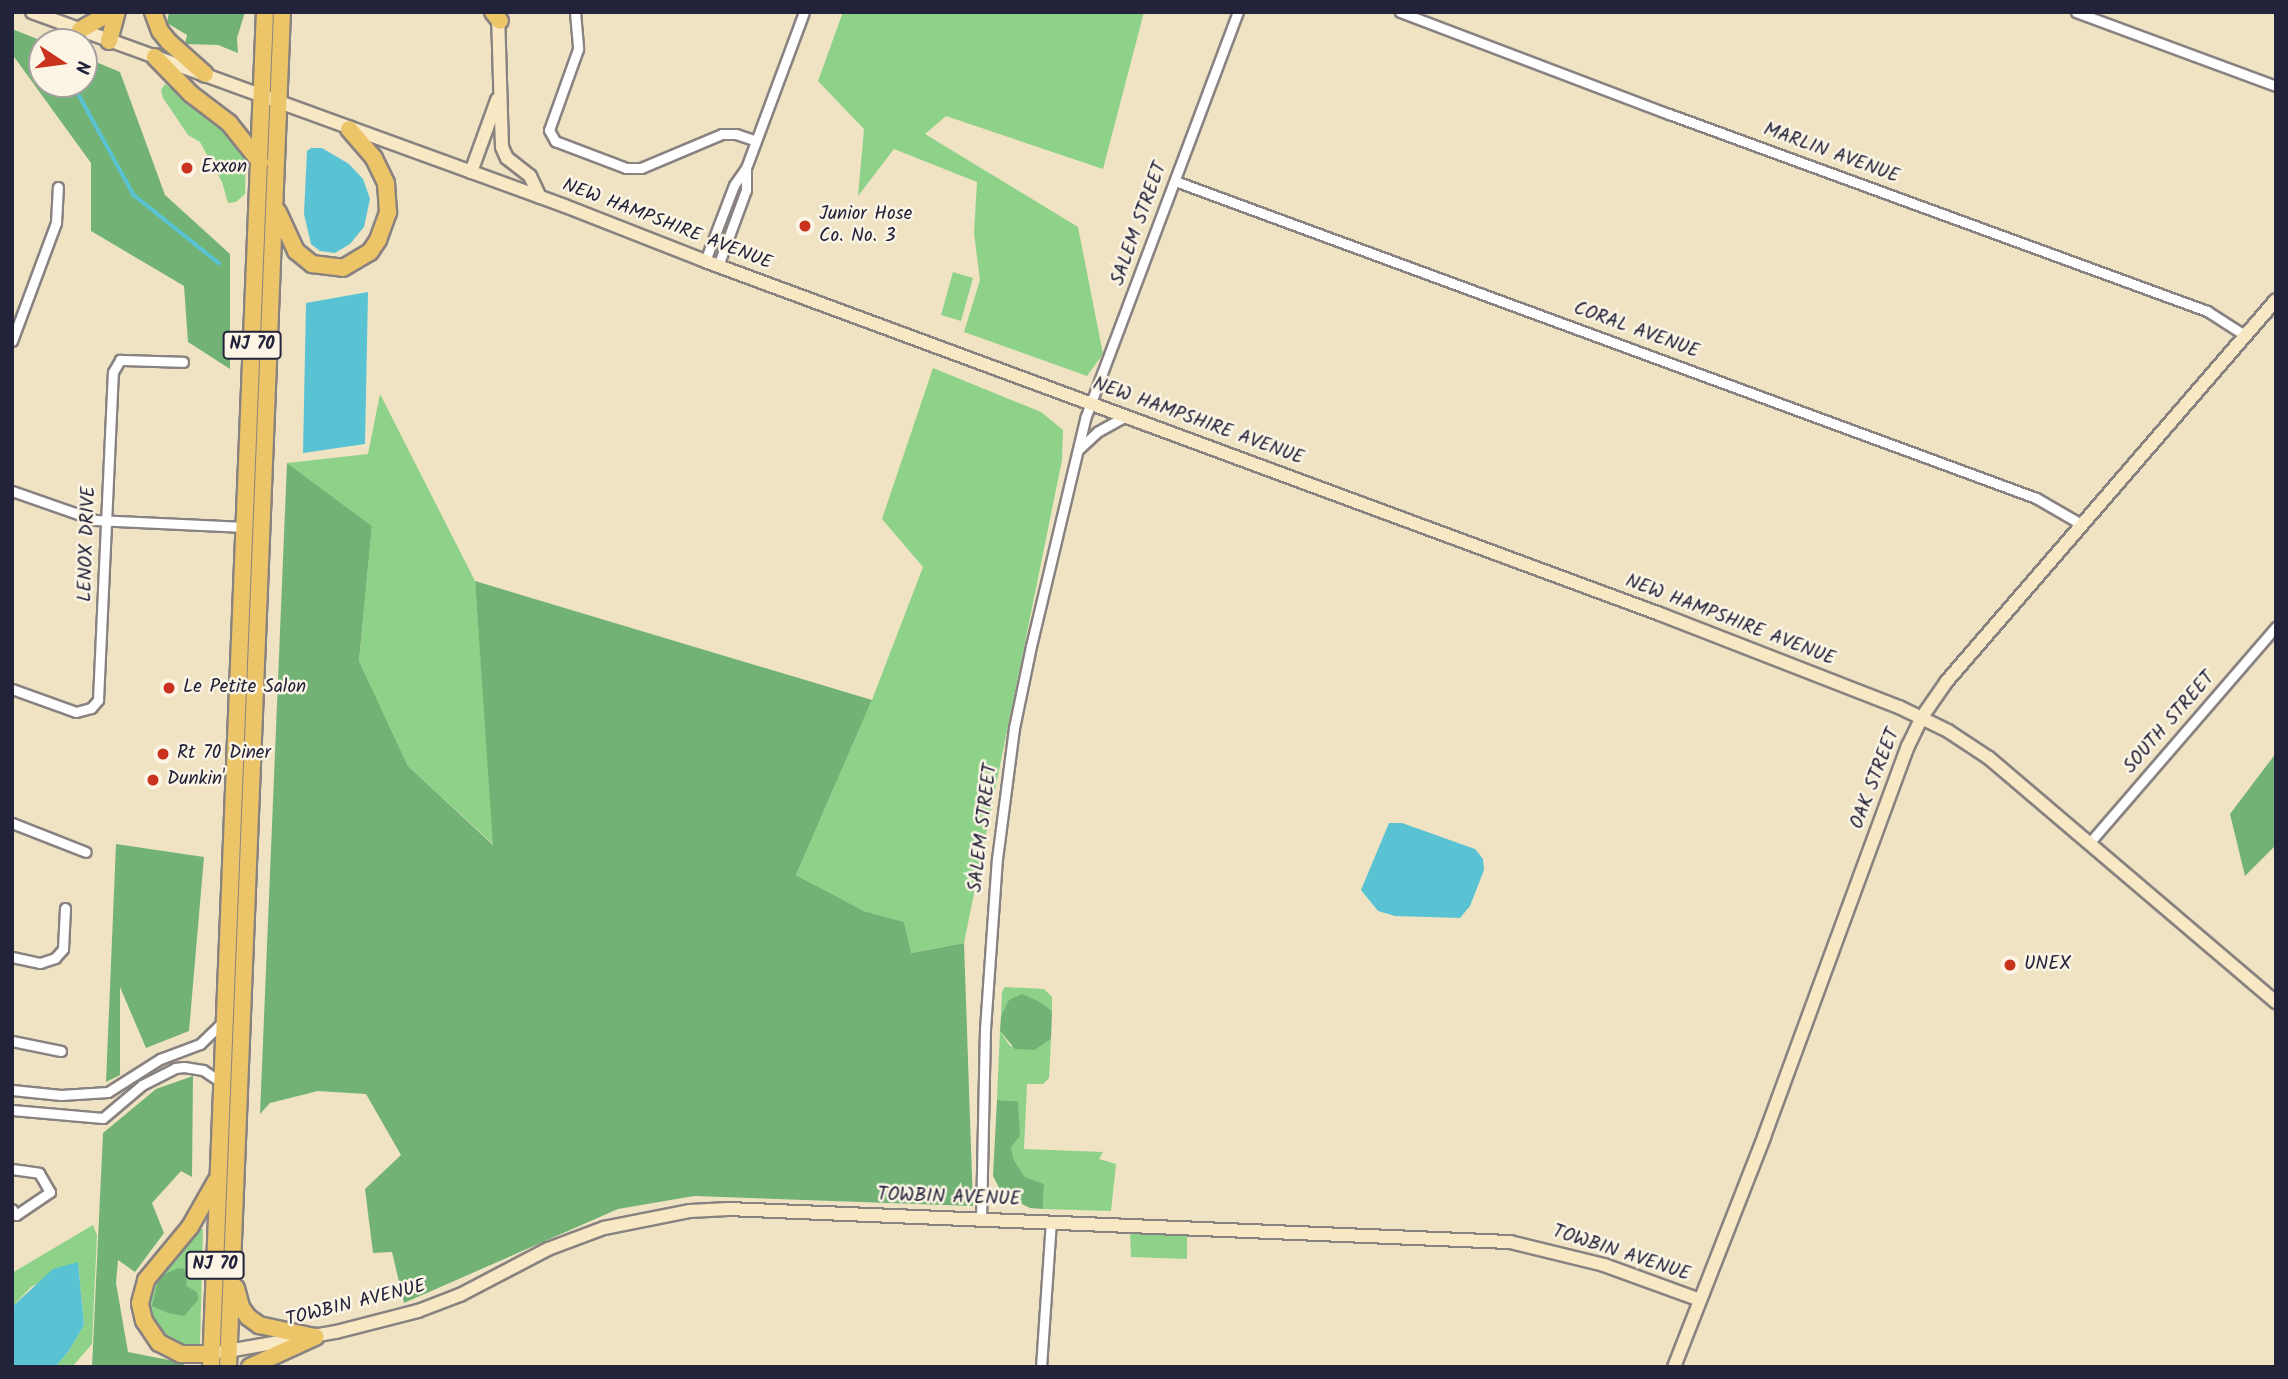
<!DOCTYPE html>
<style>
body{margin:0}
#map{position:relative;width:2288px;height:1379px;overflow:hidden;background:#efe3c4;font-family:Kalam,sans-serif}
div>[style]{position:absolute}
[style*='--x']{left:calc(var(--x)*1px);top:calc(var(--y)*1px);width:calc(var(--w)*1px);rotate:calc(var(--a)*1deg)}
.green>*{inset:0;background:#8ed189}
.forest>*{inset:0;background:#72b375}
.water>*{inset:0;background:#59c3d4}
.stream>*{height:3.5px;margin:-1.75px;padding:0 1.75px;transform-origin:1.75px;border-radius:1.75px;background:#59c3d4}
.roads{filter:drop-shadow(2px 0 #888280) drop-shadow(-2px 0 #888280) drop-shadow(0 2px #888280) drop-shadow(0 -2px #888280)}
.street>*{height:9px;margin:-4.5px;padding:0 4.5px;transform-origin:4.5px;border-radius:4.5px;background:#fff}
.secondary>*{height:12px;margin:-6px;padding:0 6px;transform-origin:6px;border-radius:6px;background:#f8e8c3}
.highway>*{height:16px;margin:-8px;padding:0 8px;transform-origin:8px;border-radius:8px;background:#edc569}
.dots>*{width:19px;height:19px;translate:-50% -50%;box-sizing:border-box;border:4px solid #fcf5e5;border-radius:50%}
span{translate:-50% -50%;white-space:nowrap;text-align:center;line-height:1.15;-webkit-text-stroke:5px #fcf5e5;paint-order:stroke}
.shield-label span{padding:2px 5px;background:#fcf5e5;border:2px solid;border-radius:5px;-webkit-text-stroke-width:0}
.shield-label{font-size:18px;color:#22223b;font-weight:700}
.street-label{font-size:19px;color:#22223b}
.poi-label{font-size:19px;color:#22223b}
.left{translate:0 -50%;text-align:left}
.frame{position:absolute;inset:0;border:14px solid #22223b;pointer-events:none}
.north{position:absolute;left:28px;top:28px;width:70px;height:70px;box-sizing:border-box;background:#fcf5e5;border:2px solid #a5a1a1;border-radius:50%;rotate:103deg;font-size:19px;font-weight:700;line-height:28px;text-align:center;color:#22223b}
.north::after{content:'';display:block;margin:auto;width:24px;height:32px;background:#c8321e;clip-path:polygon(50% 0,100% 100%,50% 72%,0 100%)}
</style>
<div id="map">
<div class="green">
<div style="clip-path:polygon(843px 12px,1144px 12px,1103px 169px,946px 116px,925px 134px,1078px 227px,1103px 354px,1087px 376px,964px 332px,980px 280px,974px 233px,977px 182px,894px 149px,858px 196px,864px 129px,818px 81px)"></div>
<div style="clip-path:polygon(165px 84px,216px 118px,246px 154px,245px 194px,236px 202px,228px 203px,222px 182px,200px 142px,188px 135px,163px 98px,161px 90px)"></div>
<div style="clip-path:polygon(953px 272px,973px 278px,961px 321px,941px 315px)"></div>
<div style="clip-path:polygon(933px 368px,1041px 412px,1063px 430px,1062px 460px,964px 943px,910px 953px,904px 922px,864px 911px,796px 875px,872px 700px,923px 567px,882px 519px)"></div>
<div style="clip-path:polygon(380px 394px,475px 581px,494px 845px,408px 766px,359px 661px,372px 526px,287px 463px,368px 454px)"></div>
<div style="clip-path:polygon(1005px 987px,1044px 989px,1052px 997px,1052px 1011px,1042px 1003px,1005px 1009px,1001px 1016px,1002px 992px)"></div>
<div style="clip-path:polygon(1000px 1031px,1010px 1046px,1035px 1050px,1051px 1039px,1049px 1078px,1043px 1084px,1027px 1084px,1024px 1149px,1103px 1152px,1099px 1159px,1116px 1164px,1111px 1211px,1043px 1209px,1044px 1184px,1025px 1177px,1014px 1160px,1011px 1147px,1018px 1101px,997px 1100px)"></div>
<div style="clip-path:polygon(93px 1225px,97px 1235px,92px 1344px,72px 1367px,55px 1367px,68px 1352px,84px 1325px,78px 1262px,31px 1287px,12px 1307px,12px 1273px)"></div>
<div style="clip-path:polygon(203px 1229px,200px 1344px,188px 1347px,164px 1337px,151px 1319px,149px 1301px,155px 1282px,198px 1230px)"></div>
<div style="clip-path:polygon(1130px 1232px,1187px 1235px,1187px 1259px,1131px 1257px)"></div>
</div>
<div class="forest">
<div style="clip-path:polygon(169px 12px,245px 12px,237px 38px,238px 53px,218px 45px,185px 44px,187px 35px,167px 23px)"></div>
<div style="clip-path:polygon(12px 29px,45px 42px,42px 42px,42px 84px,84px 84px,84px 57px,120px 72px,165px 195px,230px 254px,230px 369px,188px 342px,184px 286px,91px 231px,91px 163px,12px 54px)"></div>
<div style="clip-path:polygon(287px 463px,372px 526px,359px 661px,408px 766px,493px 845px,475px 581px,872px 700px,796px 875px,864px 911px,904px 922px,911px 953px,964px 943px,973px 1206px,694px 1196px,618px 1209px,404px 1303px,392px 1252px,373px 1253px,365px 1189px,401px 1155px,366px 1094px,318px 1091px,270px 1103px,260px 1114px)"></div>
<div style="clip-path:polygon(2276px 753px,2276px 845px,2245px 876px,2230px 814px)"></div>
<div style="clip-path:polygon(116px 844px,204px 857px,189px 1031px,146px 1048px,120px 987px,120px 1075px,106px 1082px)"></div>
<div style="clip-path:polygon(1022px 994px,1042px 1003px,1052px 1011px,1051px 1039px,1035px 1050px,1015px 1049px,1000px 1031px,1001px 1016px,1009px 1000px)"></div>
<div style="clip-path:polygon(193px 1076px,192px 1177px,181px 1171px,152px 1203px,164px 1233px,135px 1272px,118px 1260px,116px 1283px,128px 1352px,184px 1363px,184px 1367px,92px 1367px,103px 1133px,156px 1089px)"></div>
<div style="clip-path:polygon(997px 1100px,1018px 1101px,1020px 1136px,1011px 1147px,1014px 1160px,1025px 1177px,1044px 1184px,1043px 1209px,1030px 1208px,1003px 1195px,993px 1176px)"></div>
<div style="clip-path:polygon(178px 1268px,184px 1269px,187px 1275px,186px 1286px,197px 1292px,198px 1300px,184px 1316px,168px 1313px,152px 1306px,159px 1277px)"></div>
</div>
<div class="water">
<div style="clip-path:polygon(311px 148px,322px 148px,349px 164px,363px 179px,370px 199px,364px 227px,350px 244px,335px 253px,320px 251px,311px 244px,304px 214px,307px 151px)"></div>
<div style="clip-path:polygon(368px 292px,365px 444px,303px 453px,306px 303px)"></div>
<div style="clip-path:polygon(1389px 823px,1402px 823px,1475px 849px,1483px 859px,1484px 870px,1470px 906px,1460px 918px,1395px 916px,1378px 911px,1361px 890px)"></div>
<div style="clip-path:polygon(78px 1262px,84px 1325px,68px 1352px,55px 1367px,12px 1367px,12px 1307px,53px 1269px)"></div>
</div>
<div class="stream">
<div style="--x:73;--y:84;--w:127;--a:61.2"></div>
<div style="--x:134;--y:195;--w:109;--a:38.7"></div>
</div>
<div class="roads">
<div class="street">
<div style="--x:575;--y:12;--w:37;--a:85"></div>
<div style="--x:578;--y:49;--w:86;--a:109.7"></div>
<div style="--x:549;--y:130;--w:13;--a:61"></div>
<div style="--x:555;--y:141;--w:76;--a:20.8"></div>
<div style="--x:626;--y:168;--w:15;--a:0"></div>
<div style="--x:641;--y:168;--w:88;--a:-22.8"></div>
<div style="--x:722;--y:134;--w:14;--a:0"></div>
<div style="--x:736;--y:134;--w:21;--a:19"></div>
<div style="--x:1400;--y:12;--w:288;--a:20.8"></div>
<div style="--x:1669;--y:114;--w:573;--a:20.11"></div>
<div style="--x:2207;--y:311;--w:46;--a:32.7"></div>
<div style="--x:2076;--y:12;--w:213;--a:20.3"></div>
<div style="--x:1175;--y:181;--w:918;--a:20.21"></div>
<div style="--x:2036;--y:498;--w:52;--a:30"></div>
<div style="--x:705;--y:261;--w:81;--a:-69.1"></div>
<div style="--x:734;--y:185;--w:21;--a:-55"></div>
<div style="--x:746;--y:168;--w:166;--a:-69.6"></div>
<div style="--x:718;--y:266;--w:81;--a:-69.8"></div>
<div style="--x:746;--y:190;--w:20;--a:-90"></div>
<div style="--x:12;--y:341;--w:126;--a:-69.6"></div>
<div style="--x:56;--y:223;--w:36;--a:-87"></div>
<div style="--x:1079;--y:449;--w:25;--a:-43"></div>
<div style="--x:1097;--y:432;--w:33;--a:-29"></div>
<div style="--x:12;--y:491;--w:88;--a:19.3"></div>
<div style="--x:95;--y:520;--w:150;--a:2.7"></div>
<div style="--x:12;--y:689;--w:68;--a:19.8"></div>
<div style="--x:76;--y:712;--w:16;--a:-15"></div>
<div style="--x:91;--y:708;--w:11;--a:-49"></div>
<div style="--x:98;--y:700;--w:328;--a:-87.4"></div>
<div style="--x:113;--y:372;--w:14;--a:-60"></div>
<div style="--x:120;--y:360;--w:63;--a:1.8"></div>
<div style="--x:12;--y:823;--w:79;--a:21.4"></div>
<div style="--x:2091;--y:841;--w:283;--a:-49.2"></div>
<div style="--x:12;--y:957;--w:29;--a:12"></div>
<div style="--x:40;--y:963;--w:16;--a:-18"></div>
<div style="--x:55;--y:958;--w:12;--a:-48"></div>
<div style="--x:63;--y:949;--w:41;--a:-87.2"></div>
<div style="--x:12;--y:1041;--w:50;--a:11.5"></div>
<div style="--x:12;--y:1090;--w:49;--a:5.8"></div>
<div style="--x:61;--y:1095;--w:47;--a:-3.7"></div>
<div style="--x:108;--y:1092;--w:62;--a:-32.4"></div>
<div style="--x:160;--y:1059;--w:43;--a:-20.6"></div>
<div style="--x:200;--y:1044;--w:33;--a:-44"></div>
<div style="--x:12;--y:1110;--w:91;--a:5"></div>
<div style="--x:103;--y:1118;--w:51;--a:-40.2"></div>
<div style="--x:142;--y:1085;--w:37;--a:-27"></div>
<div style="--x:175;--y:1068;--w:9;--a:-6"></div>
<div style="--x:184;--y:1067;--w:19;--a:9"></div>
<div style="--x:203;--y:1070;--w:23;--a:34"></div>
<div style="--x:12;--y:1169;--w:27;--a:8"></div>
<div style="--x:39;--y:1173;--w:22;--a:60"></div>
<div style="--x:50;--y:1192;--w:41;--a:145.9"></div>
<div style="--x:16;--y:1215;--w:7;--a:-124"></div>
<div style="--x:981;--y:1219;--w:190;--a:-88.8"></div>
<div style="--x:985;--y:1029;--w:170;--a:-86"></div>
<div style="--x:997;--y:859;--w:132;--a:-82.6"></div>
<div style="--x:1014;--y:728;--w:84;--a:-78.3"></div>
<div style="--x:1031;--y:646;--w:236;--a:-76.6"></div>
<div style="--x:1086;--y:416;--w:432;--a:-69.4"></div>
<div style="--x:1041;--y:1367;--w:146;--a:-86.1"></div>
</div>
<div class="secondary">
<div style="--x:32;--y:12;--w:567;--a:20"></div>
<div style="--x:565;--y:206;--w:150;--a:21.4"></div>
<div style="--x:705;--y:261;--w:1018;--a:20.29"></div>
<div style="--x:1660;--y:614;--w:256;--a:21.3"></div>
<div style="--x:1899;--y:707;--w:55;--a:26.1"></div>
<div style="--x:1948;--y:731;--w:49;--a:33.4"></div>
<div style="--x:1989;--y:758;--w:377;--a:40.4"></div>
<div style="--x:498;--y:13;--w:134;--a:88.3"></div>
<div style="--x:502;--y:147;--w:12;--a:66"></div>
<div style="--x:507;--y:158;--w:29;--a:38"></div>
<div style="--x:530;--y:176;--w:23;--a:65"></div>
<div style="--x:471;--y:172;--w:77;--a:-70.1"></div>
<div style="--x:222;--y:1352;--w:116;--a:-10"></div>
<div style="--x:336;--y:1332;--w:85;--a:-14.4"></div>
<div style="--x:418;--y:1311;--w:45;--a:-20.9"></div>
<div style="--x:460;--y:1295;--w:99;--a:-27.6"></div>
<div style="--x:548;--y:1249;--w:60;--a:-20.6"></div>
<div style="--x:604;--y:1228;--w:88;--a:-11.2"></div>
<div style="--x:690;--y:1211;--w:38;--a:-3"></div>
<div style="--x:728;--y:1209;--w:783;--a:2.42"></div>
<div style="--x:1510;--y:1242;--w:97;--a:13.7"></div>
<div style="--x:1604;--y:1265;--w:102;--a:20"></div>
<div style="--x:1674;--y:1367;--w:247;--a:-68.6"></div>
<div style="--x:1764;--y:1137;--w:417;--a:-69.8"></div>
<div style="--x:1908;--y:746;--w:32;--a:-64"></div>
<div style="--x:1922;--y:717;--w:44;--a:-55.2"></div>
<div style="--x:1947;--y:681;--w:503;--a:-49.19"></div>
</div>
<div class="highway">
<div style="--x:153;--y:12;--w:20;--a:70"></div>
<div style="--x:160;--y:31;--w:14;--a:51"></div>
<div style="--x:169;--y:42;--w:48;--a:41.6"></div>
<div style="--x:493;--y:12;--w:11;--a:52"></div>
<div style="--x:80;--y:30;--w:36;--a:-30"></div>
<div style="--x:109;--y:41;--w:30;--a:-75"></div>
<div style="--x:155;--y:57;--w:52;--a:45.8"></div>
<div style="--x:191;--y:94;--w:48;--a:37.3"></div>
<div style="--x:229;--y:123;--w:50;--a:51.5"></div>
<div style="--x:278;--y:212;--w:43;--a:65.2"></div>
<div style="--x:296;--y:251;--w:21;--a:39"></div>
<div style="--x:312;--y:264;--w:31;--a:7"></div>
<div style="--x:343;--y:268;--w:31;--a:-31"></div>
<div style="--x:370;--y:252;--w:14;--a:-56"></div>
<div style="--x:378;--y:240;--w:30;--a:-70"></div>
<div style="--x:388;--y:212;--w:29;--a:-94"></div>
<div style="--x:386;--y:183;--w:28;--a:-116"></div>
<div style="--x:374;--y:158;--w:38;--a:-131"></div>
<div style="--x:236;--y:1288;--w:20;--a:75"></div>
<div style="--x:241;--y:1307;--w:12;--a:55"></div>
<div style="--x:248;--y:1317;--w:14;--a:36"></div>
<div style="--x:259;--y:1325;--w:57;--a:12.1"></div>
<div style="--x:211;--y:1354;--w:30;--a:180"></div>
<div style="--x:181;--y:1354;--w:25;--a:-153"></div>
<div style="--x:159;--y:1343;--w:27;--a:-124"></div>
<div style="--x:144;--y:1321;--w:18;--a:-103"></div>
<div style="--x:140;--y:1303;--w:24;--a:-75"></div>
<div style="--x:146;--y:1280;--w:69;--a:-50.3"></div>
<div style="--x:190;--y:1227;--w:53;--a:-60.5"></div>
<div style="--x:211;--y:1367;--w:1356;--a:-87.72"></div>
<div style="--x:228;--y:1367;--w:1356;--a:-87.72"></div>
<div style="--x:250;--y:1367;--w:72;--a:-24.8"></div>
</div>
</div>
<div class="dots">
<div style="left:187px;top:168px;background:#c8321e"></div>
<div style="left:805px;top:226px;background:#c8321e"></div>
<div style="left:169px;top:688px;background:#c8321e"></div>
<div style="left:163px;top:754px;background:#c8321e"></div>
<div style="left:153px;top:780px;background:#c8321e"></div>
<div style="left:2010px;top:965px;background:#c8321e"></div>
</div>
<div class="shield-label">
<span style="left:252px;top:345px">NJ 70</span>
<span style="left:215px;top:1265px">NJ 70</span>
</div>
<div class="street-label">
<span style="left:1831px;top:154px;rotate:20deg">MARLIN AVENUE</span>
<span style="left:1140px;top:224px;rotate:-70deg">SALEM STREET</span>
<span style="left:667px;top:225px;rotate:21deg">NEW HAMPSHIRE AVENUE</span>
<span style="left:1636px;top:331px;rotate:20deg">CORAL AVENUE</span>
<span style="left:1198px;top:422px;rotate:20deg">NEW HAMPSHIRE AVENUE</span>
<span style="left:88px;top:544px;rotate:-88deg">LENOX DRIVE</span>
<span style="left:1730px;top:621px;rotate:21deg">NEW HAMPSHIRE AVENUE</span>
<span style="left:2170px;top:723px;rotate:-49deg">SOUTH STREET</span>
<span style="left:1876px;top:779px;rotate:-69deg">OAK STREET</span>
<span style="left:984px;top:828px;rotate:-83deg">SALEM STREET</span>
<span style="left:949px;top:1198px;rotate:2deg">TOWBIN AVENUE</span>
<span style="left:1621px;top:1254px;rotate:18deg">TOWBIN AVENUE</span>
<span style="left:356px;top:1304px;rotate:-14deg">TOWBIN AVENUE</span>
</div>
<div class="poi-label">
<span class="left" style="left:201px;top:168px">Exxon</span>
<span class="left" style="left:819px;top:226px">Junior Hose<br>Co. No. 3</span>
<span class="left" style="left:183px;top:688px">Le Petite Salon</span>
<span class="left" style="left:177px;top:754px">Rt 70 Diner</span>
<span class="left" style="left:167px;top:780px">Dunkin'</span>
<span class="left" style="left:2024px;top:965px">UNEX</span>
</div>
<div class="frame"></div>
<div class="north">N</div>
</div>
